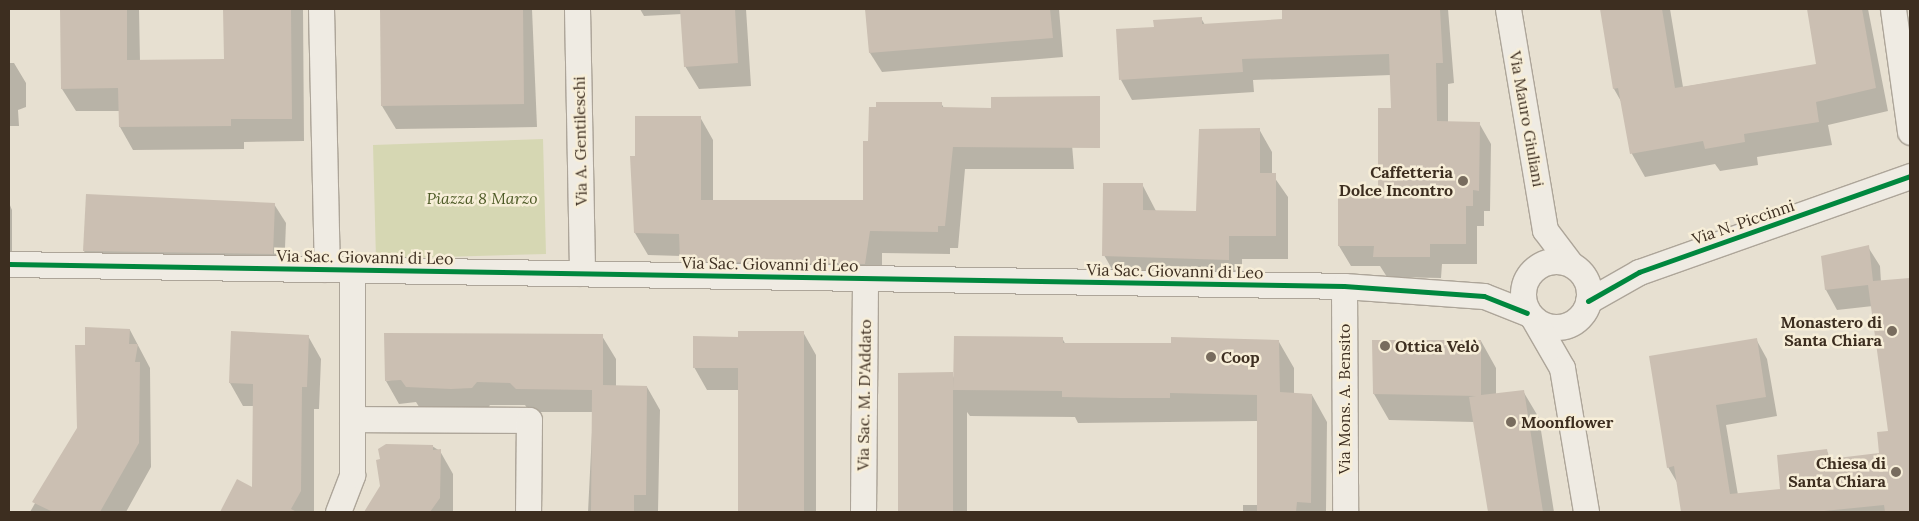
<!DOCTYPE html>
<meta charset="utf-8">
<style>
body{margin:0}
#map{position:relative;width:1919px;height:521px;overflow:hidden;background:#e7e0d1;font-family:Lora,serif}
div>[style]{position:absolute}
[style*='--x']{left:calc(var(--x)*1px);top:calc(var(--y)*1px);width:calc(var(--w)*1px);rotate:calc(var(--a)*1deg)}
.green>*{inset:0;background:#d6d7b3}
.shadow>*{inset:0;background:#0003}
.building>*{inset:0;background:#cbbfb2}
.roads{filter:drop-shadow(1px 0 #ada599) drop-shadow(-1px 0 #ada599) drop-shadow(0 1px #ada599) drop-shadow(0 -1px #ada599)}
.street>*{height:25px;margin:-12.5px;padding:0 12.5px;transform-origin:12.5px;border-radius:12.5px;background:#efebe3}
.street>.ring{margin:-12.5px;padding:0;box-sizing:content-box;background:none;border:25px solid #efebe3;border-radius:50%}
.cycleway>*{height:5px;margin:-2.5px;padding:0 2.5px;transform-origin:2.5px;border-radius:2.5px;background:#00873e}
.dots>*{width:14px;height:14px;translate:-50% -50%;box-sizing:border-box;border:2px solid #f7eed8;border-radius:50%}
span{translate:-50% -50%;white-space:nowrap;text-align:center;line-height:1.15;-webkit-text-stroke:5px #f7eed8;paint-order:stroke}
.street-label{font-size:16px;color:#3d2e20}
.poi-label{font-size:16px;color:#3d2e20;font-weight:700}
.right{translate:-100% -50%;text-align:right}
.left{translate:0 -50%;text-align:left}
.park-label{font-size:16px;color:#4d5a26;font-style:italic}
.frame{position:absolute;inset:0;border:10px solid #3d2e20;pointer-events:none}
</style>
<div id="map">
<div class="green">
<div style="clip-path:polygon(543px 139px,546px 254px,376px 259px,373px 145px)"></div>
</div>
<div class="shadow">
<div style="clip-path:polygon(62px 9px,139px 9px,140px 61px,225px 60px,225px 9px,303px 9px,304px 141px,244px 142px,244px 149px,133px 150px,120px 127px,120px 111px,76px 111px,62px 89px)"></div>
<div style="clip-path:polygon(381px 9px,532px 9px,537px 127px,396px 129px,382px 106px)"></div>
<div style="clip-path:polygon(640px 9px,746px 9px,751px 86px,699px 89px,685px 66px,682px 14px,644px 16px)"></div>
<div style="clip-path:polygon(867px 9px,1059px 9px,1063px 57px,882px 72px,870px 53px)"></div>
<div style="clip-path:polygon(1283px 9px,1448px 9px,1454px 83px,1448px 84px,1448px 123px,1479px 123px,1491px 144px,1490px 211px,1484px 211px,1484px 226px,1477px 226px,1477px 264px,1442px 264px,1441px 278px,1387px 277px,1380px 266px,1351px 266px,1339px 246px,1379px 192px,1392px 109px,1391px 75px,1253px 80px,1254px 92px,1132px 100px,1121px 80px,1155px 28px,1201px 18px,1205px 25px,1284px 20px)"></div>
<div style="clip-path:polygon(1601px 9px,1670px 9px,1683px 87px,1817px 65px,1808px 9px,1868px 9px,1888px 111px,1828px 125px,1832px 145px,1757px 157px,1758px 165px,1720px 171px,1715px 164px,1645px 177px,1632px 154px,1622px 103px,1614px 89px)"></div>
<div style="clip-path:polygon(9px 63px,14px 63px,26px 83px,26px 107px,18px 110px,19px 126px,9px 126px)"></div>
<div style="clip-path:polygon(941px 103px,944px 108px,1070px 120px,1074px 169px,965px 169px,958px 248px,950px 248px,950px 254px,882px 253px,882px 282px,694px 283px,681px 256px,648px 255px,635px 233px,636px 157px,700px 117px,713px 140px,713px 201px,864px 202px,870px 142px)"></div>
<div style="clip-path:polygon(1259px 129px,1272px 152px,1272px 174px,1288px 197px,1288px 259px,1242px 259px,1242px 282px,1117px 278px,1104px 255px,1142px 184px,1156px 211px,1197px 212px)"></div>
<div style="clip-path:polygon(9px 203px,12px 210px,12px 260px,9px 259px)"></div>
<div style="clip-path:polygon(274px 204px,286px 223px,284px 273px,95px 270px,84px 251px)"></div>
<div style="clip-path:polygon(1868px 247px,1880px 266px,1881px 282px,1910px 279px,1910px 512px,1682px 512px,1678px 484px,1668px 467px,1756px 339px,1767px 359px,1777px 416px,1726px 425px,1738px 495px,1782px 490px,1826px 450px,1832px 460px,1880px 454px,1890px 432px,1873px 306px,1837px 310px,1826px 290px,1822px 257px)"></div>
<div style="clip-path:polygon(130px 330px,150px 368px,151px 467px,126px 512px,30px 512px,78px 428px,86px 346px)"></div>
<div style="clip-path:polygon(803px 332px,816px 355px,816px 512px,739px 512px,739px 390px,707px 390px,694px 367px,739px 338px)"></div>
<div style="clip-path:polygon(308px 336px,321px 359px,319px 409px,314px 409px,314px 512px,221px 512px,238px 481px,253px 490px,254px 406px,243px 406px,230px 383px)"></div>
<div style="clip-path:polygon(602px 336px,616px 359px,616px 386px,647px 387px,660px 410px,658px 512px,588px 512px,593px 412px,530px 412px,525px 405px,490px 405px,486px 411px,421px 410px,416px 402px,399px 404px,386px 381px)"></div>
<div style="clip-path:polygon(1062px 338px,1066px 345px,1279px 342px,1294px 368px,1294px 394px,1312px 395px,1327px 422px,1326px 512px,1243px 512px,1243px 505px,1258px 505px,1258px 421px,1078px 423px,1075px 417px,970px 416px,967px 412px,967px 512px,898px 512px,899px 374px,952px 374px,954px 378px)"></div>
<div style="clip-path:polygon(1481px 341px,1496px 368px,1496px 395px,1523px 391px,1539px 418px,1554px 512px,1489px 512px,1474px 422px,1389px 420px,1374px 394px)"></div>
<div style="clip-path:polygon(432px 446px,440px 451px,453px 474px,453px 512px,367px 512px,381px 486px)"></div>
</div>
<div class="building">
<div style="clip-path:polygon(60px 9px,127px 9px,127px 60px,224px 59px,223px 9px,291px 9px,292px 119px,231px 119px,231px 126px,119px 127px,118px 88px,61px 89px)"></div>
<div style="clip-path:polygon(380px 9px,523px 9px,524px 104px,381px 106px)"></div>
<div style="clip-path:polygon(680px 9px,735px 9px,738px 63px,684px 67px)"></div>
<div style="clip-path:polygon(865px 9px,1050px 9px,1053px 38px,869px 53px)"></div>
<div style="clip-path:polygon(1282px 9px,1440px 9px,1443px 63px,1436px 63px,1437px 121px,1480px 122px,1479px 191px,1473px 190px,1473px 206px,1466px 206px,1466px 244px,1430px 244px,1430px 257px,1373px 257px,1374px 246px,1338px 246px,1338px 190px,1378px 190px,1378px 108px,1391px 108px,1389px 54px,1242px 59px,1243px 72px,1119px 80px,1116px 29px,1154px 27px,1153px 20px,1202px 17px,1202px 24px,1282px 19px)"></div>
<div style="clip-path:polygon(1600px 9px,1662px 9px,1675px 88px,1816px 64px,1807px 9px,1862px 9px,1876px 88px,1816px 102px,1819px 122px,1744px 134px,1745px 142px,1705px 149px,1703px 141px,1630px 154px,1618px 88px,1613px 89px)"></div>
<div style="clip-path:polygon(1100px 96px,1100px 148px,953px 147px,945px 226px,938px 226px,938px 232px,870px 231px,865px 264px,680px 261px,679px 234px,634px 233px,630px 156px,635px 156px,635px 116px,701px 116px,701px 200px,863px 200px,863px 141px,868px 141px,869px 107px,876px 107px,876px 102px,942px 102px,942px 107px,991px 108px,991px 97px)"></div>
<div style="clip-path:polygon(1260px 128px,1260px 173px,1276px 173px,1276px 236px,1229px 236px,1229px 260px,1102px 256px,1103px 183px,1143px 183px,1143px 210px,1196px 211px,1199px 129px)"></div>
<div style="clip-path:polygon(86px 194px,275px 203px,273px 254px,83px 251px)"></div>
<div style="clip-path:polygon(1869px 245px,1873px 281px,1910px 278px,1910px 512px,1885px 512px,1884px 505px,1814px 512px,1681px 512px,1674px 466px,1667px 468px,1649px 356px,1757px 338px,1766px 397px,1716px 405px,1730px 494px,1780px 489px,1777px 455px,1827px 449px,1829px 459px,1879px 453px,1877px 432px,1888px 431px,1868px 285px,1825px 290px,1821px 256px)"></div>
<div style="clip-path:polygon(85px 327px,130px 329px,129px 344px,138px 344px,135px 362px,140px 362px,139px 443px,100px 512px,53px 512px,32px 502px,77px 428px,75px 345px,85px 345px)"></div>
<div style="clip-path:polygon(231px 331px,309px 335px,307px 387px,302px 387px,301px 491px,291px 509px,297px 512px,220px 512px,237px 479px,252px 487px,253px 384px,229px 383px)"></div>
<div style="clip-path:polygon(738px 331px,804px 331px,804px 512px,738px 512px,738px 368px,693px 368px,693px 336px,738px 337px)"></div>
<div style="clip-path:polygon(384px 333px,603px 334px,603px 385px,647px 386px,646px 495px,634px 495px,634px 512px,591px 512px,592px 390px,516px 389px,510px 383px,477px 382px,472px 388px,451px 389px,406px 387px,401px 380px,385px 381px)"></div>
<div style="clip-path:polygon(954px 336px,1063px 337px,1063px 343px,1171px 343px,1171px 337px,1279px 340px,1280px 392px,1312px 394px,1311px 503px,1297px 502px,1296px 512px,1257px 512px,1257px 395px,1170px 393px,1170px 398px,1121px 398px,1062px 397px,1062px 391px,953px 390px)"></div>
<div style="clip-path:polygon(1372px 340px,1481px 340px,1481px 395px,1524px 390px,1543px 512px,1488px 512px,1469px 397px,1476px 396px,1373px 394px)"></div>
<div style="clip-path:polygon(953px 372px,953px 512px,898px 512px,898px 373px)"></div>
<div style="clip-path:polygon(386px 444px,433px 445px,433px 450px,441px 449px,440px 498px,430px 512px,364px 512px,380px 486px,376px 460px,380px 459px,378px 449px)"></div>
</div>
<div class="roads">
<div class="street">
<div style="--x:321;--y:9;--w:260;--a:88.7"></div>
<div style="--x:577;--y:9;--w:264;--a:88.9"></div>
<div style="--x:1508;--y:9;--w:224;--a:80.5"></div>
<div style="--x:1545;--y:230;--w:41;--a:52.9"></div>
<div style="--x:1893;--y:9;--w:124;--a:82.1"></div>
<div class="ring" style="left:1523px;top:261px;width:41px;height:41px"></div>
<div style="--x:9;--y:264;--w:1335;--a:0.94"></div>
<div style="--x:1344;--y:286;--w:140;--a:4.1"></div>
<div style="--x:1484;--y:296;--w:46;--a:21.6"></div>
<div style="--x:1344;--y:286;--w:226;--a:89.7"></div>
<div style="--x:1588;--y:301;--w:59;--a:-29.6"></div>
<div style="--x:1639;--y:272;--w:288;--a:-19.5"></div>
<div style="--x:1535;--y:321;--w:54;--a:60.1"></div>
<div style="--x:1562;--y:368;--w:146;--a:80.5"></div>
<div style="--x:352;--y:419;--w:177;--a:0.3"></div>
<div style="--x:529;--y:420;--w:92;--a:90.6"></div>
<div style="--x:338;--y:512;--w:40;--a:-69"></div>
<div style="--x:352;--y:475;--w:206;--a:-90"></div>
<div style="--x:863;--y:512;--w:234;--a:-89.5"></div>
</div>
</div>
<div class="cycleway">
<div style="--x:9;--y:264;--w:1335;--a:0.94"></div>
<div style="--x:1344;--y:286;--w:140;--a:4.1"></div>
<div style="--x:1484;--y:296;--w:46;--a:21.6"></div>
<div style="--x:1588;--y:301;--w:59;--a:-29.6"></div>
<div style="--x:1639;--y:272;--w:288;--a:-19.5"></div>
</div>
<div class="dots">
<div style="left:1463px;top:181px;background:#786c5e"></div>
<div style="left:1892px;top:331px;background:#786c5e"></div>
<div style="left:1385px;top:346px;background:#786c5e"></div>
<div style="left:1211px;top:357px;background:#786c5e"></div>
<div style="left:1511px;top:422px;background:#786c5e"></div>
<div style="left:1896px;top:472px;background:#786c5e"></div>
</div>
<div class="street-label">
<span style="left:1527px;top:119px;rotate:80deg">Via Mauro Giuliani</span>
<span style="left:580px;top:141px;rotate:-91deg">Via A. Gentileschi</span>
<span style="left:1743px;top:222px;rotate:-19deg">Via N. Piccinni</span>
<span style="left:365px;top:257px;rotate:1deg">Via Sac. Giovanni di Leo</span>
<span style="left:770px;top:264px;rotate:1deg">Via Sac. Giovanni di Leo</span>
<span style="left:1175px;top:271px;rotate:1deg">Via Sac. Giovanni di Leo</span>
<span style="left:864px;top:395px;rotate:-89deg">Via Sac. M. D'Addato</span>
<span style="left:1344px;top:399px;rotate:-90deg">Via Mons. A. Bensito</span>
</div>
<div class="poi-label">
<span class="right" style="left:1453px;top:181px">Caffetteria<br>Dolce Incontro</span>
<span class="right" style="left:1882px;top:331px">Monastero di<br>Santa Chiara</span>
<span class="left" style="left:1395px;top:346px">Ottica Velò</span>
<span class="left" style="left:1221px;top:357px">Coop</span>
<span class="left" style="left:1521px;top:422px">Moonflower</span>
<span class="right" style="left:1886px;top:472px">Chiesa di<br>Santa Chiara</span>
</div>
<div class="park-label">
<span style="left:482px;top:198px">Piazza 8 Marzo</span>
</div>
<div class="frame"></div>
</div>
